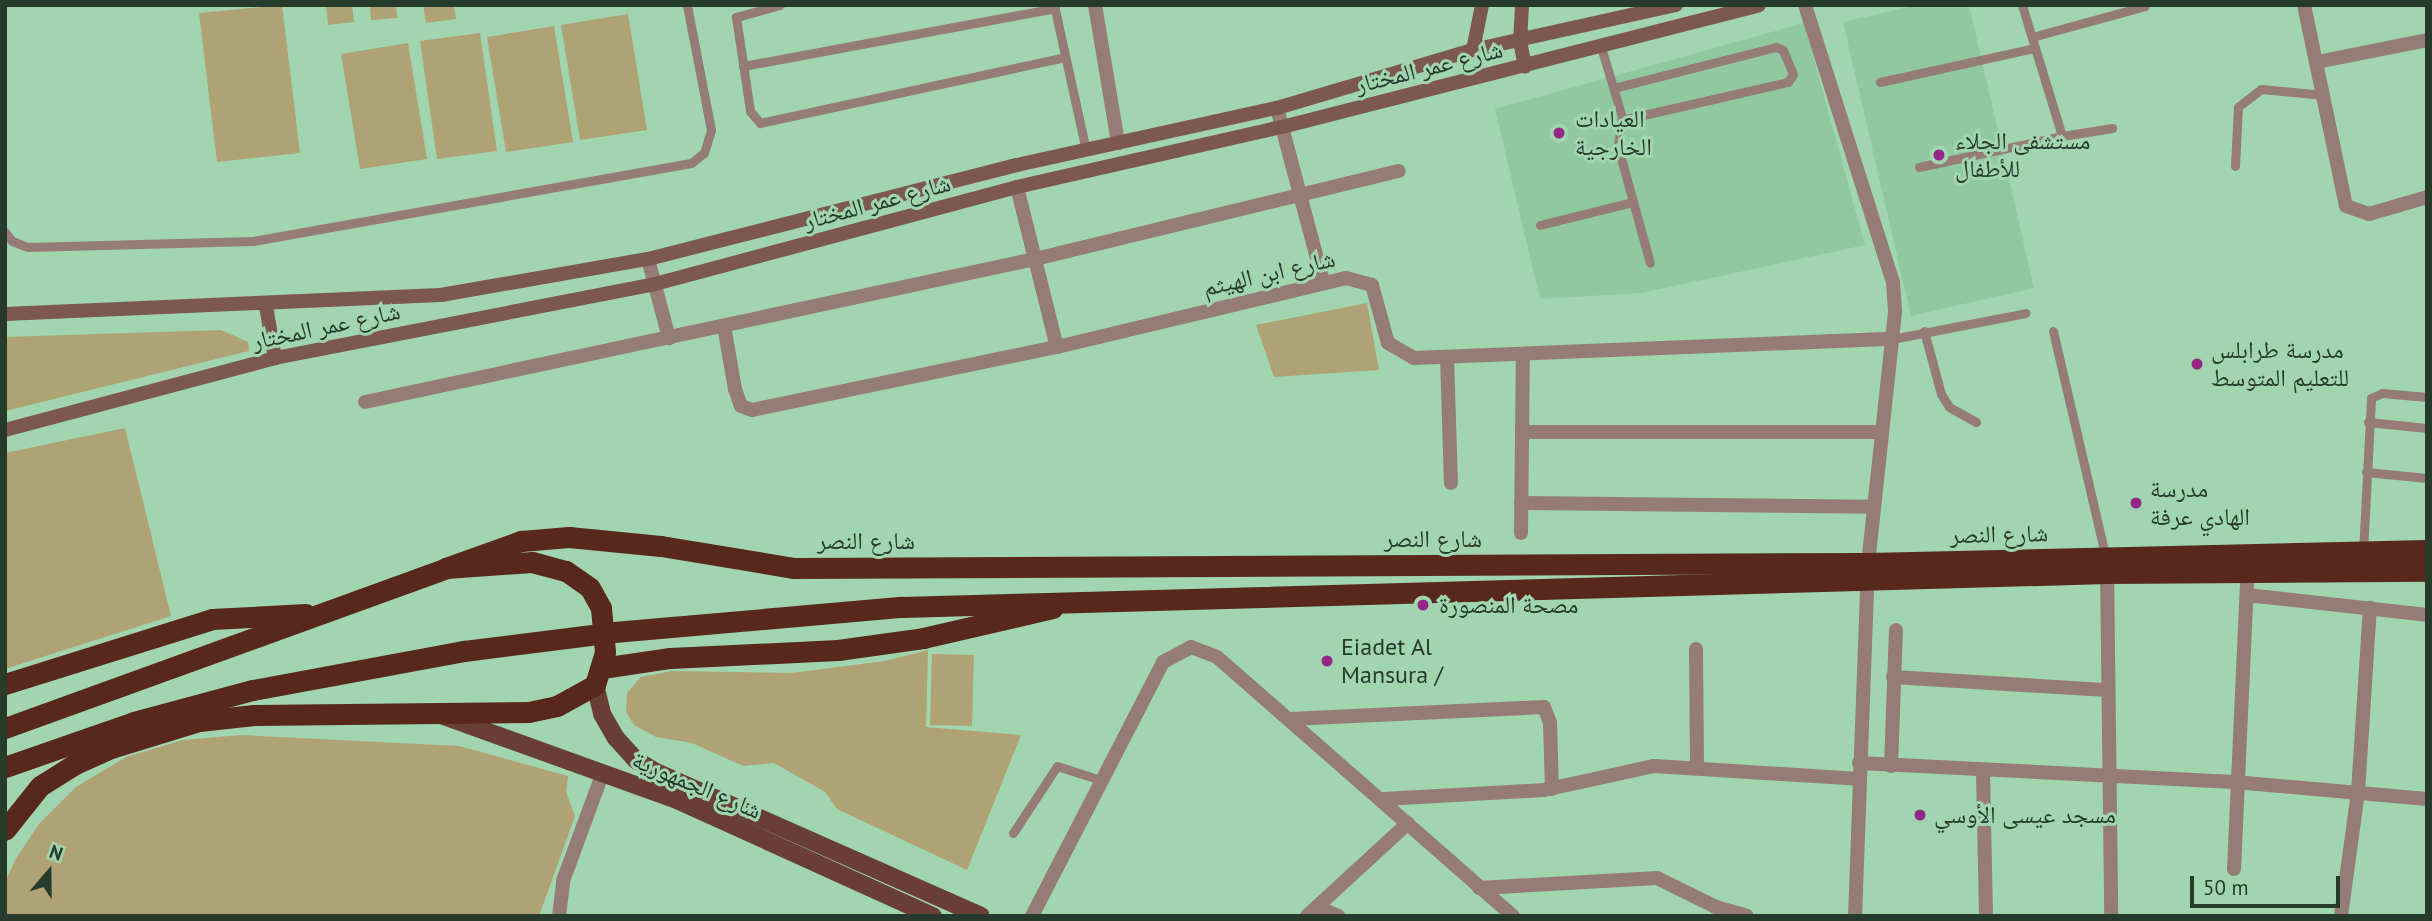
<!DOCTYPE html>
<meta charset="utf-8">
<style>
body{margin:0}
#map{position:relative;width:2432px;height:921px;overflow:hidden;background:#a1d5af;font-family:"PT Sans","Noto Naskh Arabic",sans-serif}
div>[style]{position:absolute}
[style*='--x']{left:calc(var(--x)*1px);top:calc(var(--y)*1px);width:calc(var(--w)*1px);rotate:calc(var(--a)*1deg)}
.built>*{inset:0;background:#90c8a0}
.green>*{inset:0;background:#afa274}
.lane>*{height:9px;margin:-4.5px;padding:0 4.5px;transform-origin:4.5px;border-radius:4.5px;background:#967c76}
.street>*{height:14px;margin:-7px;padding:0 7px;transform-origin:7px;border-radius:7px;background:#967c76}
.secondary>*{height:14px;margin:-7px;padding:0 7px;transform-origin:7px;border-radius:7px;background:#7c584f}
.primary>*{height:18px;margin:-9px;padding:0 9px;transform-origin:9px;border-radius:9px;background:#693e34}
.highway>*{height:21px;margin:-10.5px;padding:0 10.5px;transform-origin:10.5px;border-radius:10.5px;background:#58281d}
.highway-bridge>*{height:21px;margin:-10.5px;padding:0 10.5px;transform-origin:10.5px;border-radius:10.5px;background:#58281d}
.dots>*{width:19px;height:19px;translate:-50% -50%;box-sizing:border-box;border:4px solid #a1d5af;border-radius:50%}
span{translate:-50% -50%;white-space:nowrap;text-align:center;line-height:1.15;-webkit-text-stroke:6px #a1d5af;paint-order:stroke}
.street-label{font-size:24px;color:#263b2c}
.poi-label{font-size:24px;color:#263b2c}
.left{translate:0 -50%;text-align:left}
.frame{position:absolute;inset:0;border:7px solid #263b2c;pointer-events:none}
.north{position:absolute;left:14px;top:837px;width:70px;height:70px;-webkit-text-stroke:5px #a1d5af;paint-order:stroke;rotate:20deg;font-size:19px;font-weight:700;line-height:28px;text-align:center;color:#263b2c}
.north::after{content:'';display:block;margin:auto;width:24px;height:32px;background:#263b2c;clip-path:polygon(50% 0,100% 100%,50% 72%,0 100%)}
.scale{position:absolute;left:2190px;top:876px;width:150px;height:32px;box-sizing:border-box;border:4px solid #263b2c;border-top:0;padding-left:9px;font-size:21px;line-height:24px;white-space:nowrap;color:#263b2c;-webkit-text-stroke:5px #a1d5af;paint-order:stroke}
</style>
<div id="map">
<div class="built">
<div style="clip-path:polygon(1918px 5px,1969px 5px,2034px 288px,1911px 316px,1843px 22px)"></div>
<div style="clip-path:polygon(1804px 23px,1865px 245px,1641px 293px,1540px 299px,1495px 109px)"></div>
</div>
<div class="green">
<div style="clip-path:polygon(282px 5px,300px 153px,217px 162px,199px 13px)"></div>
<div style="clip-path:polygon(326px 5px,352px 5px,354px 22px,328px 25px)"></div>
<div style="clip-path:polygon(370px 5px,396px 5px,397px 18px,371px 20px)"></div>
<div style="clip-path:polygon(423px 5px,454px 5px,456px 19px,426px 23px)"></div>
<div style="clip-path:polygon(628px 14px,647px 130px,580px 140px,561px 25px)"></div>
<div style="clip-path:polygon(554px 26px,573px 142px,506px 152px,487px 37px)"></div>
<div style="clip-path:polygon(480px 33px,497px 151px,437px 159px,420px 41px)"></div>
<div style="clip-path:polygon(408px 43px,427px 159px,360px 169px,341px 54px)"></div>
<div style="clip-path:polygon(1367px 303px,1379px 370px,1274px 377px,1256px 325px)"></div>
<div style="clip-path:polygon(221px 330px,248px 342px,249px 351px,5px 411px,5px 337px)"></div>
<div style="clip-path:polygon(125px 428px,171px 616px,5px 669px,5px 453px)"></div>
<div style="clip-path:polygon(928px 650px,926px 727px,1021px 735px,967px 870px,837px 809px,825px 792px,774px 763px,743px 766px,692px 743px,656px 737px,634px 725px,626px 712px,627px 693px,641px 677px,672px 671px,791px 673px,885px 661px)"></div>
<div style="clip-path:polygon(932px 654px,974px 655px,972px 726px,930px 725px)"></div>
<div style="clip-path:polygon(241px 735px,459px 746px,568px 776px,566px 792px,575px 816px,539px 916px,5px 916px,5px 883px,15px 860px,39px 824px,76px 787px,126px 757px,183px 740px)"></div>
</div>
<div class="lane">
<div style="--x:780;--y:5;--w:46;--a:164.7"></div>
<div style="--x:736;--y:17;--w:95;--a:81.5"></div>
<div style="--x:750;--y:111;--w:16;--a:50"></div>
<div style="--x:760;--y:123;--w:312;--a:-12.2"></div>
<div style="--x:1054;--y:5;--w:148;--a:77.6"></div>
<div style="--x:2032;--y:37;--w:117;--a:-15.3"></div>
<div style="--x:1601;--y:47;--w:73;--a:73.3"></div>
<div style="--x:1622;--y:117;--w:4;--a:27"></div>
<div style="--x:1626;--y:119;--w:166;--a:-12.9"></div>
<div style="--x:1788;--y:82;--w:9;--a:-58"></div>
<div style="--x:1793;--y:74;--w:26;--a:-113"></div>
<div style="--x:1783;--y:50;--w:8;--a:-157"></div>
<div style="--x:1776;--y:47;--w:167;--a:165.8"></div>
<div style="--x:743;--y:66;--w:317;--a:-10.5"></div>
<div style="--x:1880;--y:82;--w:158;--a:-12.4"></div>
<div style="--x:1622;--y:117;--w:30;--a:98"></div>
<div style="--x:1618;--y:147;--w:120;--a:74.6"></div>
<div style="--x:2062;--y:136;--w:51;--a:-9.1"></div>
<div style="--x:2235;--y:166;--w:59;--a:-87.1"></div>
<div style="--x:2238;--y:107;--w:29;--a:-38"></div>
<div style="--x:2261;--y:89;--w:63;--a:5.4"></div>
<div style="--x:1919;--y:167;--w:146;--a:-12.2"></div>
<div style="--x:2062;--y:136;--w:137;--a:-107"></div>
<div style="--x:1540;--y:225;--w:96;--a:-13.9"></div>
<div style="--x:5;--y:232;--w:11;--a:52"></div>
<div style="--x:12;--y:241;--w:17;--a:21"></div>
<div style="--x:28;--y:247;--w:225;--a:-1.5"></div>
<div style="--x:253;--y:241;--w:445;--a:-10.1"></div>
<div style="--x:691;--y:163;--w:16;--a:-38"></div>
<div style="--x:704;--y:153;--w:24;--a:-73"></div>
<div style="--x:711;--y:130;--w:127;--a:-100.9"></div>
<div style="--x:1924;--y:331;--w:65;--a:74.9"></div>
<div style="--x:1941;--y:394;--w:15;--a:58"></div>
<div style="--x:1949;--y:407;--w:31;--a:29"></div>
<div style="--x:2053;--y:331;--w:233;--a:76.9"></div>
<div style="--x:1892;--y:339;--w:136;--a:-11"></div>
<div style="--x:2368;--y:422;--w:59;--a:5.8"></div>
<div style="--x:2366;--y:472;--w:61;--a:5.6"></div>
<div style="--x:2363;--y:552;--w:154;--a:-87"></div>
<div style="--x:2371;--y:398;--w:12;--a:-24"></div>
<div style="--x:2382;--y:393;--w:45;--a:5.1"></div>
<div style="--x:1013;--y:833;--w:80;--a:-56.7"></div>
<div style="--x:1057;--y:766;--w:46;--a:17.7"></div>
</div>
<div class="street">
<div style="--x:1095;--y:5;--w:140;--a:80.5"></div>
<div style="--x:1805;--y:5;--w:291;--a:72.4"></div>
<div style="--x:1893;--y:282;--w:30;--a:86"></div>
<div style="--x:1895;--y:312;--w:252;--a:96.1"></div>
<div style="--x:1868;--y:563;--w:353;--a:92.1"></div>
<div style="--x:2304;--y:5;--w:205;--a:78.2"></div>
<div style="--x:2346;--y:206;--w:24;--a:19"></div>
<div style="--x:2369;--y:214;--w:60;--a:-16.3"></div>
<div style="--x:2317;--y:62;--w:112;--a:-11.3"></div>
<div style="--x:1277;--y:108;--w:179;--a:75.1"></div>
<div style="--x:1017;--y:187;--w:165;--a:76"></div>
<div style="--x:648;--y:259;--w:82;--a:75.1"></div>
<div style="--x:724;--y:326;--w:64;--a:80.1"></div>
<div style="--x:735;--y:389;--w:18;--a:71"></div>
<div style="--x:741;--y:406;--w:12;--a:20"></div>
<div style="--x:752;--y:410;--w:311;--a:-11.7"></div>
<div style="--x:1057;--y:347;--w:297;--a:-13.4"></div>
<div style="--x:1346;--y:278;--w:27;--a:15"></div>
<div style="--x:1372;--y:285;--w:60;--a:74.6"></div>
<div style="--x:1388;--y:343;--w:30;--a:30"></div>
<div style="--x:1414;--y:358;--w:478;--a:-2.3"></div>
<div style="--x:1447;--y:357;--w:126;--a:88.2"></div>
<div style="--x:365;--y:402;--w:685;--a:-12.05"></div>
<div style="--x:1035;--y:259;--w:374;--a:-13.6"></div>
<div style="--x:1522;--y:432;--w:359;--a:0"></div>
<div style="--x:1521;--y:503;--w:353;--a:0.6"></div>
<div style="--x:1521;--y:533;--w:179;--a:-89.4"></div>
<div style="--x:2107;--y:567;--w:349;--a:89.3"></div>
<div style="--x:2247;--y:595;--w:181;--a:6.3"></div>
<div style="--x:1696;--y:649;--w:118;--a:89.5"></div>
<div style="--x:1893;--y:677;--w:215;--a:3.5"></div>
<div style="--x:1290;--y:719;--w:254;--a:-2.7"></div>
<div style="--x:1544;--y:707;--w:17;--a:69"></div>
<div style="--x:1550;--y:723;--w:66;--a:88.3"></div>
<div style="--x:1859;--y:763;--w:375;--a:2.9"></div>
<div style="--x:2234;--y:782;--w:194;--a:5"></div>
<div style="--x:1891;--y:766;--w:136;--a:-87.9"></div>
<div style="--x:1983;--y:772;--w:144;--a:88.8"></div>
<div style="--x:1384;--y:799;--w:160;--a:-3.2"></div>
<div style="--x:1544;--y:790;--w:113;--a:-12.3"></div>
<div style="--x:1654;--y:766;--w:205;--a:3.6"></div>
<div style="--x:2234;--y:869;--w:303;--a:-87.4"></div>
<div style="--x:1479;--y:888;--w:178;--a:-3.2"></div>
<div style="--x:1657;--y:878;--w:66;--a:26.2"></div>
<div style="--x:1716;--y:907;--w:32;--a:16"></div>
<div style="--x:1317;--y:907;--w:23;--a:23"></div>
<div style="--x:559;--y:916;--w:35;--a:-83"></div>
<div style="--x:563;--y:881;--w:116;--a:-69.8"></div>
<div style="--x:1032;--y:916;--w:286;--a:-62.7"></div>
<div style="--x:1163;--y:662;--w:32;--a:-28"></div>
<div style="--x:1191;--y:647;--w:28;--a:21"></div>
<div style="--x:1217;--y:657;--w:393;--a:41.2"></div>
<div style="--x:1307;--y:916;--w:137;--a:-42.6"></div>
<div style="--x:2341;--y:916;--w:125;--a:-82.2"></div>
<div style="--x:2358;--y:792;--w:185;--a:-86.3"></div>
</div>
<div class="secondary">
<div style="--x:1522;--y:5;--w:36;--a:93"></div>
<div style="--x:1520;--y:41;--w:26;--a:79"></div>
<div style="--x:1473;--y:50;--w:46;--a:-78.7"></div>
<div style="--x:266;--y:306;--w:53;--a:80.2"></div>
<div style="--x:5;--y:314;--w:436;--a:-2.5"></div>
<div style="--x:441;--y:295;--w:210;--a:-9.9"></div>
<div style="--x:648;--y:259;--w:381;--a:-14.3"></div>
<div style="--x:1017;--y:165;--w:266;--a:-12.4"></div>
<div style="--x:1277;--y:108;--w:204;--a:-16.5"></div>
<div style="--x:1473;--y:50;--w:208;--a:-12.5"></div>
<div style="--x:5;--y:430;--w:279;--a:-14.9"></div>
<div style="--x:275;--y:358;--w:387;--a:-11"></div>
<div style="--x:655;--y:284;--w:375;--a:-15"></div>
<div style="--x:1017;--y:187;--w:272;--a:-12.8"></div>
<div style="--x:1282;--y:127;--w:492;--a:-14.3"></div>
</div>
<div class="primary">
<div style="--x:595;--y:685;--w:30;--a:76"></div>
<div style="--x:602;--y:714;--w:28;--a:60"></div>
<div style="--x:616;--y:738;--w:30;--a:48"></div>
<div style="--x:636;--y:760;--w:23;--a:31"></div>
<div style="--x:656;--y:772;--w:355;--a:23.9"></div>
<div style="--x:441;--y:715;--w:251;--a:19.8"></div>
<div style="--x:677;--y:800;--w:281;--a:24.4"></div>
</div>
<div class="highway">
<div style="--x:446;--y:568;--w:80;--a:-19.8"></div>
<div style="--x:521;--y:541;--w:48;--a:-4.8"></div>
<div style="--x:569;--y:537;--w:92;--a:5.6"></div>
<div style="--x:661;--y:546;--w:135;--a:9.4"></div>
<div style="--x:794;--y:568;--w:1074;--a:-0.27"></div>
<div style="--x:1868;--y:563;--w:559;--a:-1.33"></div>
<div style="--x:1047;--y:603;--w:1060;--a:-1.62"></div>
<div style="--x:2107;--y:573;--w:320;--a:-0.4"></div>
<div style="--x:602;--y:668;--w:69;--a:-8.4"></div>
<div style="--x:670;--y:658;--w:168;--a:-2.7"></div>
<div style="--x:838;--y:650;--w:86;--a:-8"></div>
<div style="--x:923;--y:638;--w:133;--a:-13"></div>
<div style="--x:5;--y:684;--w:217;--a:-17.4"></div>
<div style="--x:212;--y:619;--w:94;--a:-3"></div>
<div style="--x:5;--y:728;--w:469;--a:-19.9"></div>
<div style="--x:446;--y:568;--w:86;--a:-4"></div>
<div style="--x:532;--y:562;--w:35;--a:15"></div>
<div style="--x:566;--y:571;--w:29;--a:35"></div>
<div style="--x:590;--y:588;--w:23;--a:61"></div>
<div style="--x:601;--y:608;--w:44;--a:84.8"></div>
<div style="--x:605;--y:652;--w:34;--a:107"></div>
<div style="--x:595;--y:685;--w:43;--a:151.1"></div>
<div style="--x:557;--y:706;--w:29;--a:168"></div>
<div style="--x:529;--y:712;--w:275;--a:179.4"></div>
<div style="--x:254;--y:715;--w:55;--a:173.8"></div>
<div style="--x:199;--y:721;--w:92;--a:162.9"></div>
<div style="--x:111;--y:748;--w:39;--a:156"></div>
<div style="--x:75;--y:764;--w:41;--a:147.8"></div>
<div style="--x:40;--y:786;--w:56;--a:128.5"></div>
<div style="--x:5;--y:767;--w:137;--a:-19.2"></div>
<div style="--x:134;--y:722;--w:123;--a:-15.1"></div>
</div>
<div class="highway-bridge">
<div style="--x:253;--y:690;--w:215;--a:-10.5"></div>
<div style="--x:464;--y:651;--w:151;--a:-7.2"></div>
<div style="--x:614;--y:632;--w:289;--a:-5"></div>
<div style="--x:902;--y:607;--w:145;--a:-1.6"></div>
</div>
<div class="dots">
<div style="left:1559px;top:133px;background:#942687"></div>
<div style="left:1939px;top:155px;background:#942687"></div>
<div style="left:2197px;top:364px;background:#942687"></div>
<div style="left:2136px;top:503px;background:#942687"></div>
<div style="left:1423px;top:605px;background:#942687"></div>
<div style="left:1327px;top:661px;background:#942687"></div>
<div style="left:1920px;top:815px;background:#942687"></div>
</div>
<div class="street-label">
<span style="left:1429px;top:67px;rotate:-14deg">شارع عمر المختار</span>
<span style="left:877px;top:202px;rotate:-15deg">شارع عمر المختار</span>
<span style="left:1269px;top:273px;rotate:-13deg">شارع ابن الهيثم</span>
<span style="left:326px;top:326px;rotate:-12deg">شارع عمر المختار</span>
<span style="left:1999px;top:534px;rotate:-1deg">شارع النصر</span>
<span style="left:1433px;top:539px">شارع النصر</span>
<span style="left:866px;top:541px">شارع النصر</span>
<span style="left:697px;top:785px;rotate:23deg">شارع الجمهورية</span>
</div>
<div class="poi-label">
<span class="left" style="left:1575px;top:133px">العيادات<br>الخارجية</span>
<span class="left" style="left:1955px;top:155px">مستشفى الجلاء<br>للأطفال</span>
<span class="left" style="left:2211px;top:364px">مدرسة طرابلس<br>للتعليم المتوسط</span>
<span class="left" style="left:2150px;top:503px">مدرسة<br>الهادي عرفة</span>
<span class="left" style="left:1439px;top:605px">مصحة المنصورة</span>
<span class="left" style="left:1341px;top:661px">Eiadet Al<br>Mansura /</span>
<span class="left" style="left:1934px;top:815px">مسجد عيسى الأوسي</span>
</div>
<div class="frame"></div>
<div class="north">N</div>
<div class="scale">50 m</div>
</div>
